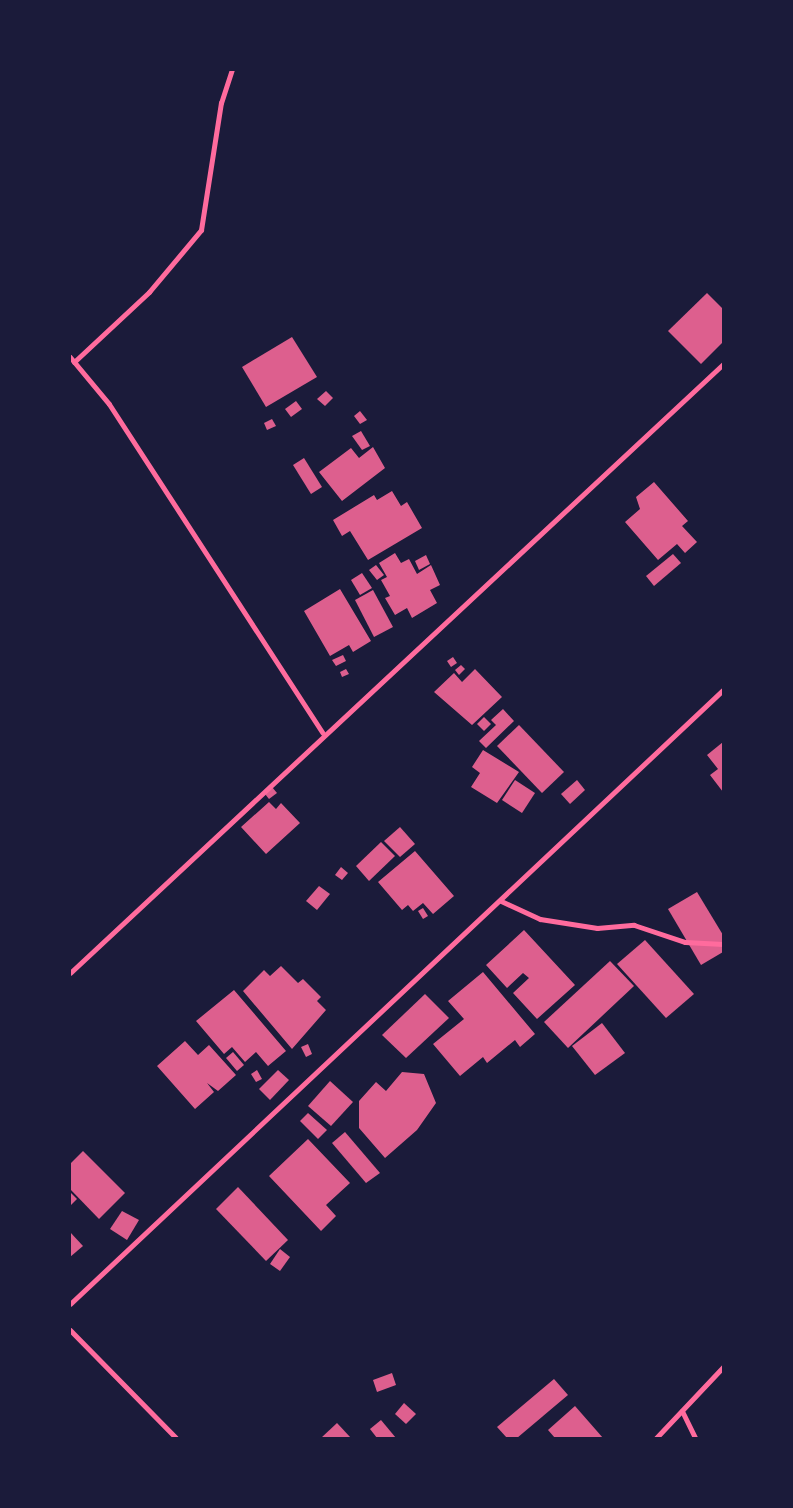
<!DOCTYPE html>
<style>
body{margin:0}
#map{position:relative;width:793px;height:1508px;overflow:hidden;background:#1b1b3a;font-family:Lora,serif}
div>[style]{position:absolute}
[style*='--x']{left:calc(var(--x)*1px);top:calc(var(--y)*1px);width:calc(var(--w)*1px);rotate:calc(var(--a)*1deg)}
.building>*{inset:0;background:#dd5f8e}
.minor>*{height:5px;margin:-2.5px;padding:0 2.5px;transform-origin:2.5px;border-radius:2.5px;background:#ff6b9d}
span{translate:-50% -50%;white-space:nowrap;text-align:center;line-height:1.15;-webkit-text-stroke:4px #1b1b3a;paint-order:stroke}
.frame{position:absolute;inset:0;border:71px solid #1b1b3a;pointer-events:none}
</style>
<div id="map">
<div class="building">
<div style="clip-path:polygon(707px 293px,723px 309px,723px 342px,701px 364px,668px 331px)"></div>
<div style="clip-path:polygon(292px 337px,317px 377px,266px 407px,242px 367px)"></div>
<div style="clip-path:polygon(326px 391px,333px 398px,325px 406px,317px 399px)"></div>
<div style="clip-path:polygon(296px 401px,302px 409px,291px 417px,285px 409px)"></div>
<div style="clip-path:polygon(360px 411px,367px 420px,360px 424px,354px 416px)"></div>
<div style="clip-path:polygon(272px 419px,276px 426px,267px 430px,264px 423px)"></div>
<div style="clip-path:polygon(361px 431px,370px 446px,362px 450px,352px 436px)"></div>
<div style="clip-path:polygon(373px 447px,385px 468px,342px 501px,319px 472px,351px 448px,359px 458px)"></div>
<div style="clip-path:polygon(304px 458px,322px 487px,311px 494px,293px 465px)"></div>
<div style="clip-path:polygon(654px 482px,688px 521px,682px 526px,697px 542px,685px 553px,677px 544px,658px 560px,625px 522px,640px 509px,636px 497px)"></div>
<div style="clip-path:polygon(392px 491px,401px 506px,407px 502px,422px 528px,368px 560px,350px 531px,342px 536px,333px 520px,374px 495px,377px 500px)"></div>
<div style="clip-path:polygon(395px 553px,401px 563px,409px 559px,417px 574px,431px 565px,440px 585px,430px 590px,437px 603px,412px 618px,407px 608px,395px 615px,385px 598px,390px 596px,381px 580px,387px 577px,379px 563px)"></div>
<div style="clip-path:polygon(673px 554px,681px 563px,654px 586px,646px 576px)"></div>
<div style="clip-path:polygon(426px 555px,430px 564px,419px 570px,415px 561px)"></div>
<div style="clip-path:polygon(376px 565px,384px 575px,377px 580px,369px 570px)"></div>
<div style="clip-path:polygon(362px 573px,372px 588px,360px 595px,351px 580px)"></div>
<div style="clip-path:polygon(340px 589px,371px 641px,353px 652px,349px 645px,330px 656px,304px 611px)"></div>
<div style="clip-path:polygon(373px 590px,393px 627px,374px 637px,355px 600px)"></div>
<div style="clip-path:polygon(343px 655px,346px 661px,336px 666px,332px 660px)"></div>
<div style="clip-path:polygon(453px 657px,457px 663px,451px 667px,447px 661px)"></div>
<div style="clip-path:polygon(461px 665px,465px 669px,459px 675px,455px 670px)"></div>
<div style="clip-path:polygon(346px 669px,349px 674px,342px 677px,340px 672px)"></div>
<div style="clip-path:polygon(475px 669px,502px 697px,472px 725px,434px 692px,454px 673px,462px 682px)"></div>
<div style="clip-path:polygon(503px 709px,514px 721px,486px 748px,479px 741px,496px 725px,491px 720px)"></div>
<div style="clip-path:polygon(484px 717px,491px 724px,484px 731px,477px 724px)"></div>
<div style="clip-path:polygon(519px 725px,564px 772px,542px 793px,497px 746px)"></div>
<div style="clip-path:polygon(723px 742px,723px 792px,710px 775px,718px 769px,707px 755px)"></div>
<div style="clip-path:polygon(483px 750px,519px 772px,497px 803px,471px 787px,480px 773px,472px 767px)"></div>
<div style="clip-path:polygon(515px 780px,535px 793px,522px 813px,502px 800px)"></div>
<div style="clip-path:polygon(577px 780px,585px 790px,570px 804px,561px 794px)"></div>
<div style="clip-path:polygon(272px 787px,277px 793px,269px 799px,265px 794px)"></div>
<div style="clip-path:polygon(269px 802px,276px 809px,281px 803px,300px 823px,266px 854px,241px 827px)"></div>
<div style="clip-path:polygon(400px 827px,415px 844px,400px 857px,384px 841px)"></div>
<div style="clip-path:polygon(381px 842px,395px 856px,369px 881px,356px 866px)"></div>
<div style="clip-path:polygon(415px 851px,454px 896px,433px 914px,423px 903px,413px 911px,408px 905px,402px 910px,378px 882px)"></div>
<div style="clip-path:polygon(341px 867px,348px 873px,342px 880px,335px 875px)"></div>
<div style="clip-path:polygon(319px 886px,330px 894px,317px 910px,306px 901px)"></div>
<div style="clip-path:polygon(697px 892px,723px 935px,723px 952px,701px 965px,668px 909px)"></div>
<div style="clip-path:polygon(423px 908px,428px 916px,423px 919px,418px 911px)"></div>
<div style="clip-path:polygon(524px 930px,575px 985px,537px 1019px,513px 993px,529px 978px,523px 973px,507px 988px,486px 965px)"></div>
<div style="clip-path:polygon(645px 940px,694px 994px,666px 1018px,617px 964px)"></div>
<div style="clip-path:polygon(610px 961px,634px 986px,568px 1048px,544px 1022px)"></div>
<div style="clip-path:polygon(281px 966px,298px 983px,303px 979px,321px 997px,317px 1001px,326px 1010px,292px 1049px,243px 991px,264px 970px,270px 976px)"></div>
<div style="clip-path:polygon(483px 972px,535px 1034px,520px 1047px,515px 1040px,487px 1063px,483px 1057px,460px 1076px,433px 1044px,464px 1019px,448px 1001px)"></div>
<div style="clip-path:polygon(234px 990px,286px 1051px,268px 1066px,256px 1052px,245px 1062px,232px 1047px,224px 1054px,196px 1021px)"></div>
<div style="clip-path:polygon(425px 994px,449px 1018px,406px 1058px,382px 1035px)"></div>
<div style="clip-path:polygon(602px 1023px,625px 1053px,595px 1075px,572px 1046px)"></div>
<div style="clip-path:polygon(185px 1041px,198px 1055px,209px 1045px,236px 1075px,218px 1091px,207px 1083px,214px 1092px,195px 1109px,157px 1066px)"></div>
<div style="clip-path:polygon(308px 1044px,312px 1054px,306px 1057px,301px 1047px)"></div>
<div style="clip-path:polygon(233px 1052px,244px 1065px,237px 1071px,226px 1058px)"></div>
<div style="clip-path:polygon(257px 1070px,262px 1079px,256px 1082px,251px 1074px)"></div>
<div style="clip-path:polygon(278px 1070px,289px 1080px,270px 1100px,259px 1089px)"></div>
<div style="clip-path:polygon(402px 1072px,424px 1074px,436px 1103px,417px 1130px,385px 1158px,359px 1128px,359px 1101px,376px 1082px,386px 1091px)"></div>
<div style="clip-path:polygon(330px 1081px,353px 1102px,331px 1126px,308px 1106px)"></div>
<div style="clip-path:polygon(308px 1113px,327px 1130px,318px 1139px,300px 1121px)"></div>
<div style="clip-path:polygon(345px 1132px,380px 1173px,366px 1183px,332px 1143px)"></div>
<div style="clip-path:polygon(308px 1139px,350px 1183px,326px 1205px,336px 1216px,321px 1231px,269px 1176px)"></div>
<div style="clip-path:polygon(83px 1151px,125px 1193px,99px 1219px,70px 1189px,70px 1164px)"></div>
<div style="clip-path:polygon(238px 1187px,288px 1240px,266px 1261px,216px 1209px)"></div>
<div style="clip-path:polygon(70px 1192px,77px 1199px,70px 1206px)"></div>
<div style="clip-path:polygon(122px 1211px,139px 1220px,127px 1240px,110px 1229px)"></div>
<div style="clip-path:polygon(70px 1232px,83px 1246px,70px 1257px)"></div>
<div style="clip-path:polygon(280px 1249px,290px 1257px,280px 1271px,270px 1264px)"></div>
<div style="clip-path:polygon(392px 1373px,396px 1385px,377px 1392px,373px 1380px)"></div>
<div style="clip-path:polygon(554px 1379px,568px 1395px,517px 1438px,507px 1438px,497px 1427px)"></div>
<div style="clip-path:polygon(404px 1403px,416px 1414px,406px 1424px,395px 1414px)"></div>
<div style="clip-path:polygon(575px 1406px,603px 1438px,555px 1438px,548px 1430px)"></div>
<div style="clip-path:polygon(381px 1420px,396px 1438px,377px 1438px,370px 1429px)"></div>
<div style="clip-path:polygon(337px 1423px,351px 1438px,321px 1438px)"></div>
</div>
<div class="minor">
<div style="--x:70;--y:357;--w:61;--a:50.3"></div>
<div style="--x:109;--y:404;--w:392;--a:57"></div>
<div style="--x:74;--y:362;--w:103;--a:-43"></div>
<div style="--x:149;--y:292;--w:81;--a:-50"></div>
<div style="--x:201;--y:230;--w:129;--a:-81.1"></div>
<div style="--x:221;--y:103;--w:35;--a:-72"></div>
<div style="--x:501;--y:901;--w:43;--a:24.8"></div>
<div style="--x:540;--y:919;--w:58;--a:9"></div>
<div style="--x:597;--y:928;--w:37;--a:-5"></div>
<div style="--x:634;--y:925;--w:54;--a:18.4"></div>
<div style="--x:685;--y:942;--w:38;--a:3"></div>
<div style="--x:70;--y:973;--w:893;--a:-43"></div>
<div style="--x:70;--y:1304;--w:896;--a:-43.24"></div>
<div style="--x:70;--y:1330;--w:151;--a:45.5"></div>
<div style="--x:682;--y:1411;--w:30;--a:64"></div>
<div style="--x:656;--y:1438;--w:98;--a:-46.7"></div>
</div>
<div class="frame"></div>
</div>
